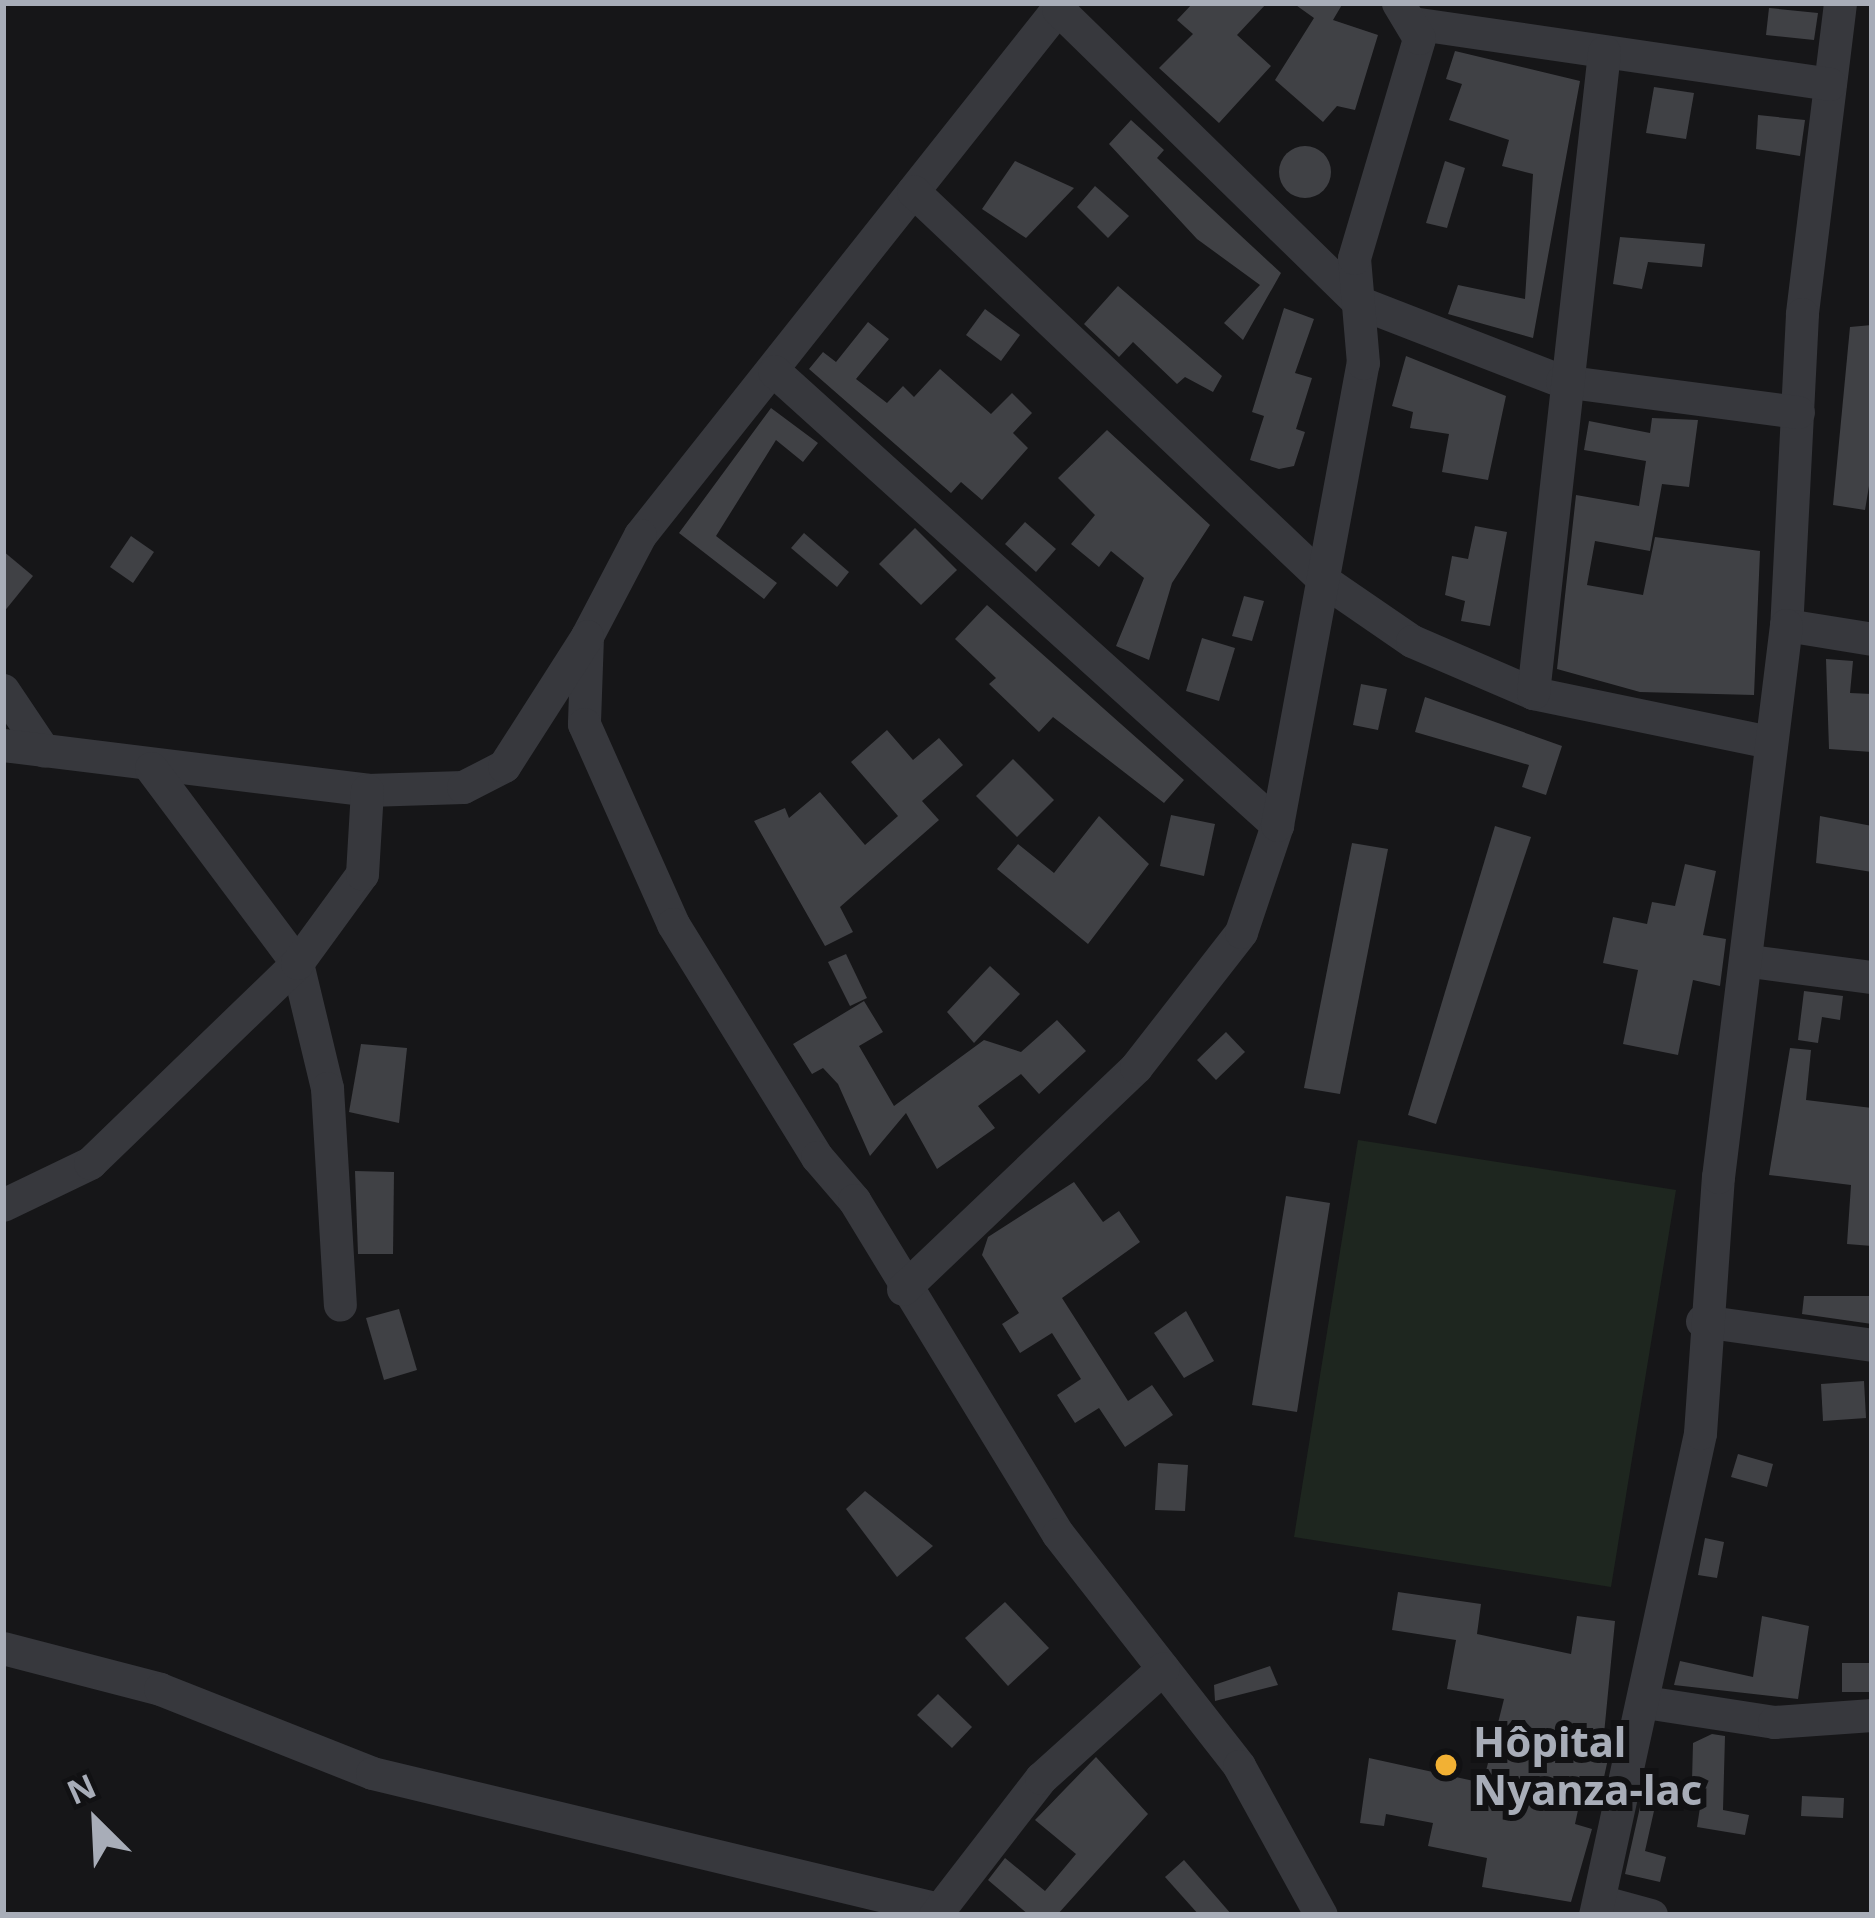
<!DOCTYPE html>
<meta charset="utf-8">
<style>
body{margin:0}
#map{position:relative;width:1875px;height:1918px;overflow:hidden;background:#161618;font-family:"Noto Sans",sans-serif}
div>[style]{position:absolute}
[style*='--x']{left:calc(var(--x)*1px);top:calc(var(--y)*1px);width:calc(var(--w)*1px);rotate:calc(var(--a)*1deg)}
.green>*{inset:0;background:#1e261f}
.building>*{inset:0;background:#404145}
.round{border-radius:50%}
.minor>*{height:33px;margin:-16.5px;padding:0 16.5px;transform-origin:16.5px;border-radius:16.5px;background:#37383d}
.dots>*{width:33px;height:33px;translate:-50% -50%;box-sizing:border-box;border:6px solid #111113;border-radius:50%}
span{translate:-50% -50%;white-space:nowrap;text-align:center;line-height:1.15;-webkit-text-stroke:12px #111113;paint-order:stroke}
.poi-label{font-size:42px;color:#a8adb8;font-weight:700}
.left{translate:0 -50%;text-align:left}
.frame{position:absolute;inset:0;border:6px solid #a8adb8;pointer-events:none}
.north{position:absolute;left:36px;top:1762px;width:120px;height:120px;-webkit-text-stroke:9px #111113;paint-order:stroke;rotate:336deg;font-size:33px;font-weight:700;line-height:48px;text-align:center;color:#a8adb8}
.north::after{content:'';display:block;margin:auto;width:42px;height:54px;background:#a8adb8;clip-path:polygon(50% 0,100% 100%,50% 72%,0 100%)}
</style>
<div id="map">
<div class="green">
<div style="clip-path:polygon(1358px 1140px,1676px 1190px,1611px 1587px,1294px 1537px)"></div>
</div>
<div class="building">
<div style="clip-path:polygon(1193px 3px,1267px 3px,1237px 35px,1271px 66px,1219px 123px,1159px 68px,1193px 34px,1177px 20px)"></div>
<div style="clip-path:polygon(1293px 3px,1343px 3px,1333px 20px,1378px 35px,1355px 110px,1337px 106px,1323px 122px,1275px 80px,1314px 18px)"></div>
<div style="clip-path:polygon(1769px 8px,1818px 13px,1814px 40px,1766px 35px)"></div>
<div style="clip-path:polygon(1455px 51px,1580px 81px,1533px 338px,1448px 314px,1458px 285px,1525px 299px,1533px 174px,1502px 166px,1509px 140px,1449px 120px,1462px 84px,1446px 79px)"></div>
<div style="clip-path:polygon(1654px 87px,1694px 93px,1686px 139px,1646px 133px)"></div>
<div style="clip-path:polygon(1758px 115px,1805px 120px,1800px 156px,1756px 149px)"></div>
<div style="clip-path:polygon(1131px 120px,1164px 150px,1157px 158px,1281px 273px,1243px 340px,1224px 323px,1260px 285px,1197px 239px,1109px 144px)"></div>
<div class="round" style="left:1279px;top:146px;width:52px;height:52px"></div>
<div style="clip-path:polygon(1015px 161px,1074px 188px,1026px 238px,982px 209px)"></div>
<div style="clip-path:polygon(1445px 161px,1465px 168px,1447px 228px,1426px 223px)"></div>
<div style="clip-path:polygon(1095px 186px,1129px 216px,1108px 238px,1077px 207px)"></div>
<div style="clip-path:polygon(1620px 237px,1705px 244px,1702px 267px,1648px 262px,1642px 289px,1613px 284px)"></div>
<div style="clip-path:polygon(1118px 286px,1222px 376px,1213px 392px,1185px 377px,1177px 384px,1133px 342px,1119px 357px,1084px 324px)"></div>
<div style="clip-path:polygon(1284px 308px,1314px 319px,1295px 373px,1312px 378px,1296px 429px,1305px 432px,1294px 466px,1279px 469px,1250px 460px,1264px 416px,1252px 412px)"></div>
<div style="clip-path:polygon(985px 309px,1020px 335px,1001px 361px,966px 335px)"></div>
<div style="clip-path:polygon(868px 322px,889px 339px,856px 379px,887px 403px,903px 386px,914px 397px,940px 369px,991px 414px,1012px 393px,1032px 413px,1013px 433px,1028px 448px,982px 500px,961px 482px,951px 493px,809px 369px,823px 352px,836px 362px)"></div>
<div style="clip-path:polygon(1872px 325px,1872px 468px,1865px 510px,1833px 505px,1850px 327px)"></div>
<div style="clip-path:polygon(1406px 356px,1506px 396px,1488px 480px,1442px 472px,1449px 434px,1410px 428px,1413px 412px,1392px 406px)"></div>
<div style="clip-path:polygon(771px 408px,818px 443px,803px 462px,776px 440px,716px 536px,777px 583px,764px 599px,679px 533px)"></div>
<div style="clip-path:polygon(1652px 418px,1698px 420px,1689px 487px,1662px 484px,1650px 551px,1595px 541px,1587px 585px,1643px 595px,1655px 537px,1760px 551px,1754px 695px,1640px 692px,1557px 669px,1576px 495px,1639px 506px,1646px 461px,1584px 450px,1589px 421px,1650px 433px)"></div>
<div style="clip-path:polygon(1107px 430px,1210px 525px,1172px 583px,1149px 660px,1116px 646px,1144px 578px,1111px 551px,1099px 567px,1071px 544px,1095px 515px,1058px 478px)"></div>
<div style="clip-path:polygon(1025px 522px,1056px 549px,1036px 572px,1005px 544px)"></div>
<div style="clip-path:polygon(1475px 526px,1507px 532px,1490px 626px,1461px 621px,1465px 601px,1445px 595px,1452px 556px,1468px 559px)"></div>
<div style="clip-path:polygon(915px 528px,957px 570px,921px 605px,879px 564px)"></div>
<div style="clip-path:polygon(804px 533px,849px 572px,837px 587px,791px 548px)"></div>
<div style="clip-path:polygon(131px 536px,154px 552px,133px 583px,110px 567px)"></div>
<div style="clip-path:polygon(3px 551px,33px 576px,3px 613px)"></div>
<div style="clip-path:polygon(1244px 596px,1264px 601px,1252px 641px,1232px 636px)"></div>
<div style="clip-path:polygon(987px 605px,1184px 780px,1164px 803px,1053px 717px,1039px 732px,989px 684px,996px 678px,955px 639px)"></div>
<div style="clip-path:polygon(1202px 638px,1235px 648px,1219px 701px,1186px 691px)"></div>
<div style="clip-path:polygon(1826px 659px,1853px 661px,1850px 693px,1872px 694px,1872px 752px,1829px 749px)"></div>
<div style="clip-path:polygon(1361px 684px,1387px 689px,1378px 730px,1353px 725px)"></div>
<div style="clip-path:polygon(1425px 697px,1562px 746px,1546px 795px,1522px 787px,1529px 765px,1415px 732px)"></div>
<div style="clip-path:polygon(887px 730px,913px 760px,939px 738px,963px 765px,922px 801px,939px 820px,840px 907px,853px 932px,825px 946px,754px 821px,785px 808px,789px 818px,820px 792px,865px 845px,898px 816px,851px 762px)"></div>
<div style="clip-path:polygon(1013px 759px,1054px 800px,1017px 837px,976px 796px)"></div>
<div style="clip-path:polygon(1171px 815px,1215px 824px,1204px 876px,1160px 866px)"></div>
<div style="clip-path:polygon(1099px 816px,1149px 864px,1088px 944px,997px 869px,1018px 844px,1054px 873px)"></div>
<div style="clip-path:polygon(1820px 816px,1872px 826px,1872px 872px,1816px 863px)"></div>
<div style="clip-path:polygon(1495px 826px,1531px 837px,1436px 1124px,1408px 1115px)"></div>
<div style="clip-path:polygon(1352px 843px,1388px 849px,1340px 1094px,1304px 1088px)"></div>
<div style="clip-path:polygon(1685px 864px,1716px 871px,1703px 935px,1726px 939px,1720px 986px,1693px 980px,1678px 1055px,1623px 1044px,1638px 970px,1603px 963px,1613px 917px,1647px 924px,1652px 902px,1675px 906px)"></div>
<div style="clip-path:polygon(846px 954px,867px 998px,850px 1006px,828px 962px)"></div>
<div style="clip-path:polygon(990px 966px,1020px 994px,974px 1043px,947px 1012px)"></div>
<div style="clip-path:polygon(1804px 991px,1843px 996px,1840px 1020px,1822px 1017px,1818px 1043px,1798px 1040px)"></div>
<div style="clip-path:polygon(864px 1001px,883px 1032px,859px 1046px,894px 1106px,984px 1040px,1021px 1052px,1057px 1020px,1086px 1051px,1039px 1094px,1021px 1074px,978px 1106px,995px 1128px,937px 1169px,906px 1113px,870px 1156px,838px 1084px,823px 1068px,812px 1074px,793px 1044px)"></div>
<div style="clip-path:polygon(1226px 1032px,1245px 1052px,1216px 1080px,1197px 1060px)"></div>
<div style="clip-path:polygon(361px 1044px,407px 1048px,399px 1123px,349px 1112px)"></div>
<div style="clip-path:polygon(1790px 1048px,1811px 1050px,1806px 1100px,1872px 1108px,1872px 1246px,1847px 1244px,1851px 1185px,1769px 1175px)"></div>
<div style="clip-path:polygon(355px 1171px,394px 1172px,393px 1254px,358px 1254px)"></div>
<div style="clip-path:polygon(1074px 1182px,1103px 1222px,1119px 1211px,1140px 1242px,1062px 1298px,1128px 1401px,1152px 1385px,1173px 1415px,1125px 1447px,1099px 1408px,1075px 1423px,1057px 1395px,1081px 1379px,1052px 1333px,1020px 1353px,1002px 1324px,1019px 1313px,982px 1255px,988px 1237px)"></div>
<div style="clip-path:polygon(1286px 1196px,1330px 1203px,1297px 1412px,1252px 1405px)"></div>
<div style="clip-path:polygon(1804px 1296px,1872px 1296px,1872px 1324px,1802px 1314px)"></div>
<div style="clip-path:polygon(399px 1309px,417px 1370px,384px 1380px,366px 1318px)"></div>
<div style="clip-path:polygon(1186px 1311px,1214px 1361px,1184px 1378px,1154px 1333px)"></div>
<div style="clip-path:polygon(1864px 1381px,1866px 1418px,1823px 1421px,1821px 1384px)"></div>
<div style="clip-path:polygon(1738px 1454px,1773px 1464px,1767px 1487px,1731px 1477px)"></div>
<div style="clip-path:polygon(1158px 1463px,1188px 1465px,1185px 1511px,1155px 1510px)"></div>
<div style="clip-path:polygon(865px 1491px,933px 1546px,897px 1577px,846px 1509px)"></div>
<div style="clip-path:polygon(1705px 1538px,1724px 1542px,1717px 1578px,1698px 1575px)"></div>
<div style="clip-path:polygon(1398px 1592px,1481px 1604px,1477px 1634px,1571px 1654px,1577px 1616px,1615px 1621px,1604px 1734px,1613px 1736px,1601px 1791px,1583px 1787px,1575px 1824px,1592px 1829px,1571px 1902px,1482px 1887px,1487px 1858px,1428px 1846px,1433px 1823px,1386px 1814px,1384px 1826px,1360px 1823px,1369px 1758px,1483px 1783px,1504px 1699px,1447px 1689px,1456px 1640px,1392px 1630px)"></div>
<div style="clip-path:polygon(1005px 1602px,1049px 1648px,1008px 1686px,965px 1638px)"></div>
<div style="clip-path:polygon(1762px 1616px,1809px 1626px,1798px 1699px,1674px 1685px,1680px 1661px,1753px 1677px)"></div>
<div style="clip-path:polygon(1842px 1663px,1872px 1663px,1872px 1692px,1842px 1692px)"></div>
<div style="clip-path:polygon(1270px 1666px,1278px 1685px,1215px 1701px,1214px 1685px)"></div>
<div style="clip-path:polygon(938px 1694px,972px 1727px,952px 1748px,917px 1715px)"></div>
<div style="clip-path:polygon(1712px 1734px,1725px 1736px,1723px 1810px,1749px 1815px,1745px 1835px,1697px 1827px,1704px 1781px,1692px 1781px,1693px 1743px)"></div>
<div style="clip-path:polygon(1096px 1757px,1148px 1814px,1057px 1915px,1029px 1915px,988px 1880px,1005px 1858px,1045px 1891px,1076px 1854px,1035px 1820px)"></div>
<div style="clip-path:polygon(1802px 1796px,1844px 1798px,1843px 1818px,1801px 1816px)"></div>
<div style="clip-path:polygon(1642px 1798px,1656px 1802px,1645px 1851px,1666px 1857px,1660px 1882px,1625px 1874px)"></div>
<div style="clip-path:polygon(1184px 1860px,1232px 1915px,1199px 1915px,1165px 1877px)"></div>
</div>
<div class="minor">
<div style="--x:1062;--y:3;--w:679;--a:128.42"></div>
<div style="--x:640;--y:535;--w:114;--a:117.7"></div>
<div style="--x:587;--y:636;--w:88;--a:92"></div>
<div style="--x:584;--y:724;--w:219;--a:66"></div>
<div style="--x:673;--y:924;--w:274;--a:58.3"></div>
<div style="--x:817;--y:1157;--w:57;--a:49.3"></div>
<div style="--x:854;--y:1200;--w:391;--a:58.6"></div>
<div style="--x:1058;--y:1534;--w:294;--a:52"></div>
<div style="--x:1239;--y:1766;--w:170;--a:61.2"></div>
<div style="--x:1840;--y:3;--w:313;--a:97"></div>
<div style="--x:1802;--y:314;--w:311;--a:92.9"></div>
<div style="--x:1786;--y:625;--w:87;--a:9.2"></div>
<div style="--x:1058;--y:9;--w:419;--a:44.3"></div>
<div style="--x:1358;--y:302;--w:219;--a:21.2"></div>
<div style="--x:1562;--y:381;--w:238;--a:7.5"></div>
<div style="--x:1419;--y:24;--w:415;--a:8.3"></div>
<div style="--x:913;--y:191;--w:569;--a:43.43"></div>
<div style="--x:1326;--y:582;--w:104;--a:34.5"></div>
<div style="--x:1412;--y:641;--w:132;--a:23.3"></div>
<div style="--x:1533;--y:693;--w:241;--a:11.7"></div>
<div style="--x:774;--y:371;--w:678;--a:42.07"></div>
<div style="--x:3;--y:690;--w:73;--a:56.1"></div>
<div style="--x:1533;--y:693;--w:645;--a:-83.68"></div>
<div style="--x:3;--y:745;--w:367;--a:7"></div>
<div style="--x:367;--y:790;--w:96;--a:-1.8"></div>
<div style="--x:463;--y:787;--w:46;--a:-27.1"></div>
<div style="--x:504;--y:766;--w:154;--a:-57.4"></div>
<div style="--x:151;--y:768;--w:244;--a:53.2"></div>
<div style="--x:297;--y:963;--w:129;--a:76.5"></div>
<div style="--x:327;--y:1088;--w:217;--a:86.6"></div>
<div style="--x:1750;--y:961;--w:123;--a:7.5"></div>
<div style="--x:3;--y:1205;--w:97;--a:-25.8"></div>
<div style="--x:90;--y:1163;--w:288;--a:-44"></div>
<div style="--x:297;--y:963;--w:110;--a:-53.9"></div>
<div style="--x:362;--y:874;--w:84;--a:-86.6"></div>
<div style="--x:903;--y:1289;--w:322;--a:-43.6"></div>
<div style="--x:1136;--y:1067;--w:171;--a:-52.1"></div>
<div style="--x:1241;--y:932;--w:113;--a:-71.4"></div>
<div style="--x:1277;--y:825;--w:470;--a:-79.5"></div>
<div style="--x:1363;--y:363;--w:105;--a:-94.9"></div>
<div style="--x:1354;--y:258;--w:229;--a:-73.5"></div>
<div style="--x:1419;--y:38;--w:41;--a:-121"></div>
<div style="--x:1702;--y:1321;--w:172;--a:8"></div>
<div style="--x:3;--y:1648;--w:162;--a:14.6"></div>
<div style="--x:160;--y:1689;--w:228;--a:21.6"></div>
<div style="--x:372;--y:1773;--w:583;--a:13.49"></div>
<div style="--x:1645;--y:1702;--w:131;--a:8.8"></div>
<div style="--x:1774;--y:1722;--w:98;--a:-4.1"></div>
<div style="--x:1599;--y:1901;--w:54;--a:15.1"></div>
<div style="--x:935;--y:1915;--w:173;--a:-52.3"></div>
<div style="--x:1041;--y:1778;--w:164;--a:-42"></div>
<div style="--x:1595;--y:1915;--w:493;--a:-77.7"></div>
<div style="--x:1700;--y:1433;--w:257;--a:-86"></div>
<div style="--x:1718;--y:1177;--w:556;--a:-82.98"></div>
</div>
<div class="dots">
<div style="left:1446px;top:1765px;background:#f2b134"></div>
</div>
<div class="poi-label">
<span class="left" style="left:1473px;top:1765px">Hôpital<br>Nyanza-lac</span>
</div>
<div class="frame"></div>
<div class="north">N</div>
</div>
